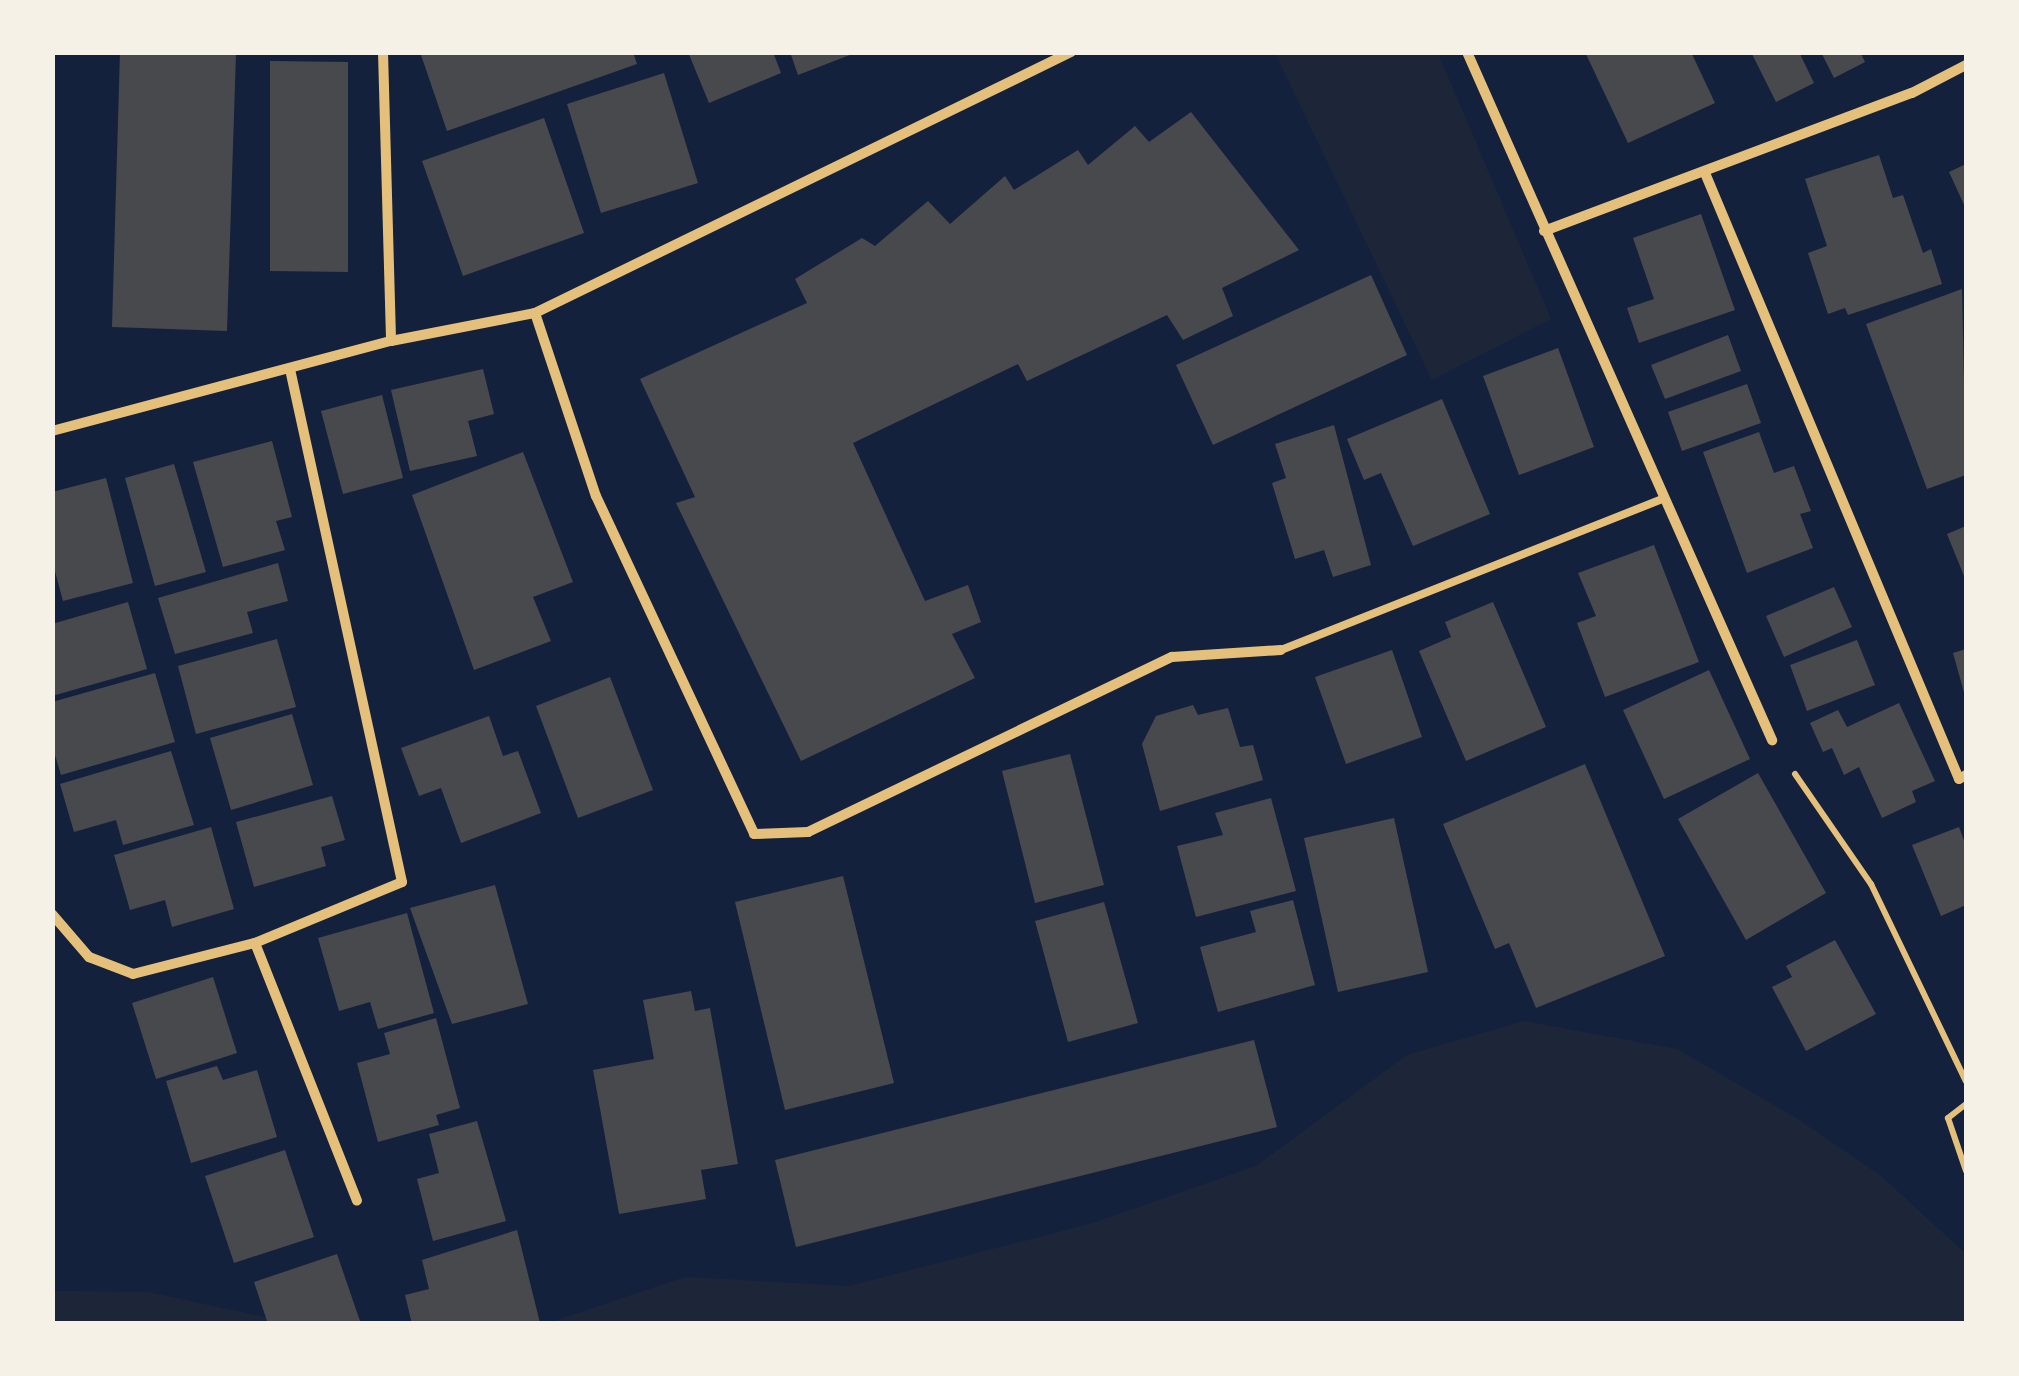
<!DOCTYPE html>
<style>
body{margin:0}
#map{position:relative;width:2019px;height:1376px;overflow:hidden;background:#14213d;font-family:Barlow,sans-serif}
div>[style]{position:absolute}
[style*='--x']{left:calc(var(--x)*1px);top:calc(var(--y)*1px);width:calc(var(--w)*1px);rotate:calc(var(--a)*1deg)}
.green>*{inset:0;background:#1d2539}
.building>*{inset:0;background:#48494c}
.path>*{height:6px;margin:-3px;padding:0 3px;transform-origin:3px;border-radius:3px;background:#e5c07b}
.service>*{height:8px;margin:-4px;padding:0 4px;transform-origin:4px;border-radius:4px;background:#e5c07b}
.minor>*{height:10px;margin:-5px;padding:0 5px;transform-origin:5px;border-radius:5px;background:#e5c07b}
span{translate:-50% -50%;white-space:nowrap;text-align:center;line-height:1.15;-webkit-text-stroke:9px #f6f1e7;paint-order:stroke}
.frame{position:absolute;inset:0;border:55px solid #f6f1e7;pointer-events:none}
</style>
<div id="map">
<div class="green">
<div style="clip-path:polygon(1275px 53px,1438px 53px,1551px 319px,1432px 380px)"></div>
<div style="clip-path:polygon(1524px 1021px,1677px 1049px,1798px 1119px,1881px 1176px,1966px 1254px,1966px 1323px,548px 1323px,685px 1277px,849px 1286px,1093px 1223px,1256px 1166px,1407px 1055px)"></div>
<div style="clip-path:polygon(53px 1291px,148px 1292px,292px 1323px,53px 1324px)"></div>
</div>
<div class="building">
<div style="clip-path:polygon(120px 52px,236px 53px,227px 331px,112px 327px)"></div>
<div style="clip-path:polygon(420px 52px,633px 52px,637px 64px,447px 131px)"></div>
<div style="clip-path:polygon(688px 52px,773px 52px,781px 73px,709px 103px)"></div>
<div style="clip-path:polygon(790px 52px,855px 52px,855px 53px,798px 75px)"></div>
<div style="clip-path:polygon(1585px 52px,1691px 52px,1715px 103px,1628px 143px)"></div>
<div style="clip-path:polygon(1751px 52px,1799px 52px,1814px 83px,1776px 102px)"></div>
<div style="clip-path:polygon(1821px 52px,1860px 52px,1865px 62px,1834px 78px)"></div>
<div style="clip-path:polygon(270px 61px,348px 62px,348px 272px,270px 271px)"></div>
<div style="clip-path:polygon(664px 73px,698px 183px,601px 213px,567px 104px)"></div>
<div style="clip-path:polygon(1191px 112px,1299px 250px,1222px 288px,1233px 316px,1183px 340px,1167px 315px,1027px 381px,1018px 364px,853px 443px,925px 601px,968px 585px,981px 622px,952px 634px,975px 678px,801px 761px,676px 503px,695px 497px,640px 379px,807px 303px,795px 279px,862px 238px,875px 246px,928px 201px,950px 224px,1005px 176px,1014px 190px,1078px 150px,1088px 165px,1135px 126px,1149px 142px)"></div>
<div style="clip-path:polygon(544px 118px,584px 233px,463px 276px,422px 161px)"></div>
<div style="clip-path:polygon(1879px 155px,1893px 198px,1903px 195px,1923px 253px,1931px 249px,1942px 284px,1848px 315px,1845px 308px,1828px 314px,1808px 253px,1827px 246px,1805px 179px)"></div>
<div style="clip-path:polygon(1966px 164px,1966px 209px,1949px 172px)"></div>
<div style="clip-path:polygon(1701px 214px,1735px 310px,1639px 343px,1627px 308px,1654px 299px,1633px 238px)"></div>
<div style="clip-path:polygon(1371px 275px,1407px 355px,1213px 445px,1176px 365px)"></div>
<div style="clip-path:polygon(1962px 289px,1966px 475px,1927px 489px,1866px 324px)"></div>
<div style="clip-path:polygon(1728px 335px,1741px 371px,1665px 399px,1651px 365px)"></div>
<div style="clip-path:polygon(1558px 348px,1594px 447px,1519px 475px,1483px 376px)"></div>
<div style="clip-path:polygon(483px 369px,494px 414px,468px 421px,477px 456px,410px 471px,391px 390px)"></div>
<div style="clip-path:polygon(1747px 384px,1761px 423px,1682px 451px,1668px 412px)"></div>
<div style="clip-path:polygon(382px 395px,403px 478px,343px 494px,321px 411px)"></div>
<div style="clip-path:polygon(1442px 399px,1490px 514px,1413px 546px,1381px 473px,1364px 480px,1347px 439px)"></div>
<div style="clip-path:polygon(1334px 425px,1371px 565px,1333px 577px,1324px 550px,1295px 559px,1272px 483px,1286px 478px,1275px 444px)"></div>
<div style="clip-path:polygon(1759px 432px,1774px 473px,1794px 466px,1811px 511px,1800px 514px,1813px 548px,1747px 573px,1703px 452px)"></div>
<div style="clip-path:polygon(272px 441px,292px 517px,276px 521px,285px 550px,223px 567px,193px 462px)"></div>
<div style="clip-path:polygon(523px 452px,573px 582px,533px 597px,551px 641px,474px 670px,412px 495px)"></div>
<div style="clip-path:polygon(174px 464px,206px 572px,155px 586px,125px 478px)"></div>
<div style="clip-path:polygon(106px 478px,133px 583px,63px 601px,52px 560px,52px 492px)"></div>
<div style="clip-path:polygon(1966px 526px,1966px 581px,1947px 534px)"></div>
<div style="clip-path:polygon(1654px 545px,1699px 662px,1605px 697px,1577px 623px,1596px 616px,1578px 573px)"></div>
<div style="clip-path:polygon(278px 563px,288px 601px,247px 612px,253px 633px,175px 654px,158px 598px)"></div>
<div style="clip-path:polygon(1834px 587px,1852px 627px,1784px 657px,1766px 616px)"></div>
<div style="clip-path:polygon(128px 602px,147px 669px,52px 696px,52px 624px)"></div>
<div style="clip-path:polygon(1493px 602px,1546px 727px,1466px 761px,1419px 651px,1451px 637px,1445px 622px)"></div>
<div style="clip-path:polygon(277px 639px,296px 707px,196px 734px,178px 666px)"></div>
<div style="clip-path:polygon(1857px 640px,1875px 685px,1807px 711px,1790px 665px)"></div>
<div style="clip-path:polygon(1966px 649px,1966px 696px,1965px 696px,1953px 653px)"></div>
<div style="clip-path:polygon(1392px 650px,1422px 737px,1346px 764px,1315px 677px)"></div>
<div style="clip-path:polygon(1709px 670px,1750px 759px,1664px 799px,1623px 710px)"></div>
<div style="clip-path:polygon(155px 673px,175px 742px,61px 775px,52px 745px,52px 702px)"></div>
<div style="clip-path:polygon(610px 677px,653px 790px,578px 818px,536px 706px)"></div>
<div style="clip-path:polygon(1899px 703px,1935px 781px,1912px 791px,1916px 802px,1882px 818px,1859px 767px,1844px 775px,1832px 748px,1823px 752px,1810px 723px,1838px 710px,1847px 727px)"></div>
<div style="clip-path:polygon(1193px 705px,1198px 715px,1228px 708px,1240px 747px,1253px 745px,1263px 780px,1160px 811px,1142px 744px,1156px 716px)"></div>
<div style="clip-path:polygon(292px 714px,313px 785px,231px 810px,210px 738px)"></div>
<div style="clip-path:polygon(489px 716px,503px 756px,518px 751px,541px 813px,461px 843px,441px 788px,419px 796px,401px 748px)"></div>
<div style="clip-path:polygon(171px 751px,194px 825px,123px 845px,116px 820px,74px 832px,60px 784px)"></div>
<div style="clip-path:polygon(1070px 754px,1104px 885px,1035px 903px,1002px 771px)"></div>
<div style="clip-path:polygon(1585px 764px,1665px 956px,1536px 1008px,1509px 943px,1495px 949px,1443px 824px)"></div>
<div style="clip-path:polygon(1758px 773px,1826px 893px,1746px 940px,1678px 819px)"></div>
<div style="clip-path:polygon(332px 796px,345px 840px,321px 847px,326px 866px,254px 887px,236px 822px)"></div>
<div style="clip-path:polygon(1271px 798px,1296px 891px,1196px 917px,1177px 846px,1223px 835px,1215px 813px)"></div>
<div style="clip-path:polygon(1394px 818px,1428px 972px,1338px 992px,1304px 838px)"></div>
<div style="clip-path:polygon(211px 827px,234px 909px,172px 927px,165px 900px,130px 910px,114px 855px)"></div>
<div style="clip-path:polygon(1959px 827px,1966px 846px,1966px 905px,1941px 916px,1912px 845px)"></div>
<div style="clip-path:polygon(843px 876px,894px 1083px,785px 1110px,735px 902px)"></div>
<div style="clip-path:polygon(495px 885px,528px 1004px,452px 1024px,410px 908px)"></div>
<div style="clip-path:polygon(1293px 900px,1315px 985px,1218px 1012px,1200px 947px,1256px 932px,1250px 911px)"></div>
<div style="clip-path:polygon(1104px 902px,1138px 1023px,1068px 1042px,1035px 921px)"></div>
<div style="clip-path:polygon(407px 913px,434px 1013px,378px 1029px,370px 1002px,339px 1011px,318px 938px)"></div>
<div style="clip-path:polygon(1835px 940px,1876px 1014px,1806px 1051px,1772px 987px,1792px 977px,1786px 966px)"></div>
<div style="clip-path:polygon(213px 977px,237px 1053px,156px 1079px,132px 1003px)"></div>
<div style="clip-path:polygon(691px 991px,695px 1011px,710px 1008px,738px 1164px,701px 1170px,706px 1199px,619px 1214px,593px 1070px,654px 1059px,643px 1000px)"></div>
<div style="clip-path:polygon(436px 1018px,460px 1108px,436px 1115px,439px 1125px,378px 1142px,357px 1063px,390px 1054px,384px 1033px)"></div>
<div style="clip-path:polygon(1254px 1040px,1277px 1127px,796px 1247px,775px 1160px)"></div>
<div style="clip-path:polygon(217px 1066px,223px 1080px,257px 1070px,277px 1137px,191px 1163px,166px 1081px)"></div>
<div style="clip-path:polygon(477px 1121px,506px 1221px,433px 1241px,417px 1179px,439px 1173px,429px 1134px)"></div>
<div style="clip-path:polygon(285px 1150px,314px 1237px,234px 1263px,205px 1176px)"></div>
<div style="clip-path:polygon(517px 1230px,540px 1323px,412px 1324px,405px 1295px,429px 1289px,422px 1260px)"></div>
<div style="clip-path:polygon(337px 1254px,361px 1324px,268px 1324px,254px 1282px)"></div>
</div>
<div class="path">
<div style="--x:1795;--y:774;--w:134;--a:55.4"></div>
<div style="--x:1871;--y:884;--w:219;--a:64.3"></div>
<div style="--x:1966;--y:1104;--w:23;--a:142"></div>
<div style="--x:1948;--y:1118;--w:56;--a:71.2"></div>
</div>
<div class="service">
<div style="--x:1281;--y:650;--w:410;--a:-21.6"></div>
</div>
<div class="minor">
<div style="--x:383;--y:52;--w:289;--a:88.4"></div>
<div style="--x:1467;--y:52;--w:753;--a:66.09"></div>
<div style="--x:1705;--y:173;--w:657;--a:67.26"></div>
<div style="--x:1959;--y:779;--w:8;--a:-30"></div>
<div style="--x:1544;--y:231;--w:393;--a:-20.6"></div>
<div style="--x:1912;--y:93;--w:61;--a:-27.4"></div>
<div style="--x:535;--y:313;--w:193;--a:71.6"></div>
<div style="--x:596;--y:496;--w:373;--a:64.9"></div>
<div style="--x:754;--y:834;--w:54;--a:-2.1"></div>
<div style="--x:808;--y:832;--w:404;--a:-25.7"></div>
<div style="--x:1172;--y:657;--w:109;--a:-3.7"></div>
<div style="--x:52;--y:431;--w:351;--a:-14.9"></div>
<div style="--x:391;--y:341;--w:147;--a:-11"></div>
<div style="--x:535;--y:313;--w:596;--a:-25.96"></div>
<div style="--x:52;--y:914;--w:57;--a:49.3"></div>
<div style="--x:89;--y:957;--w:47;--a:21.1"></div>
<div style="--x:133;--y:974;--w:126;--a:-14.3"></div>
<div style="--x:255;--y:943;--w:159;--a:-22.5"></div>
<div style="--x:402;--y:882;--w:525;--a:-102.32"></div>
<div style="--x:255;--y:943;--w:277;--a:68.4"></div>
</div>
<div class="frame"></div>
</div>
